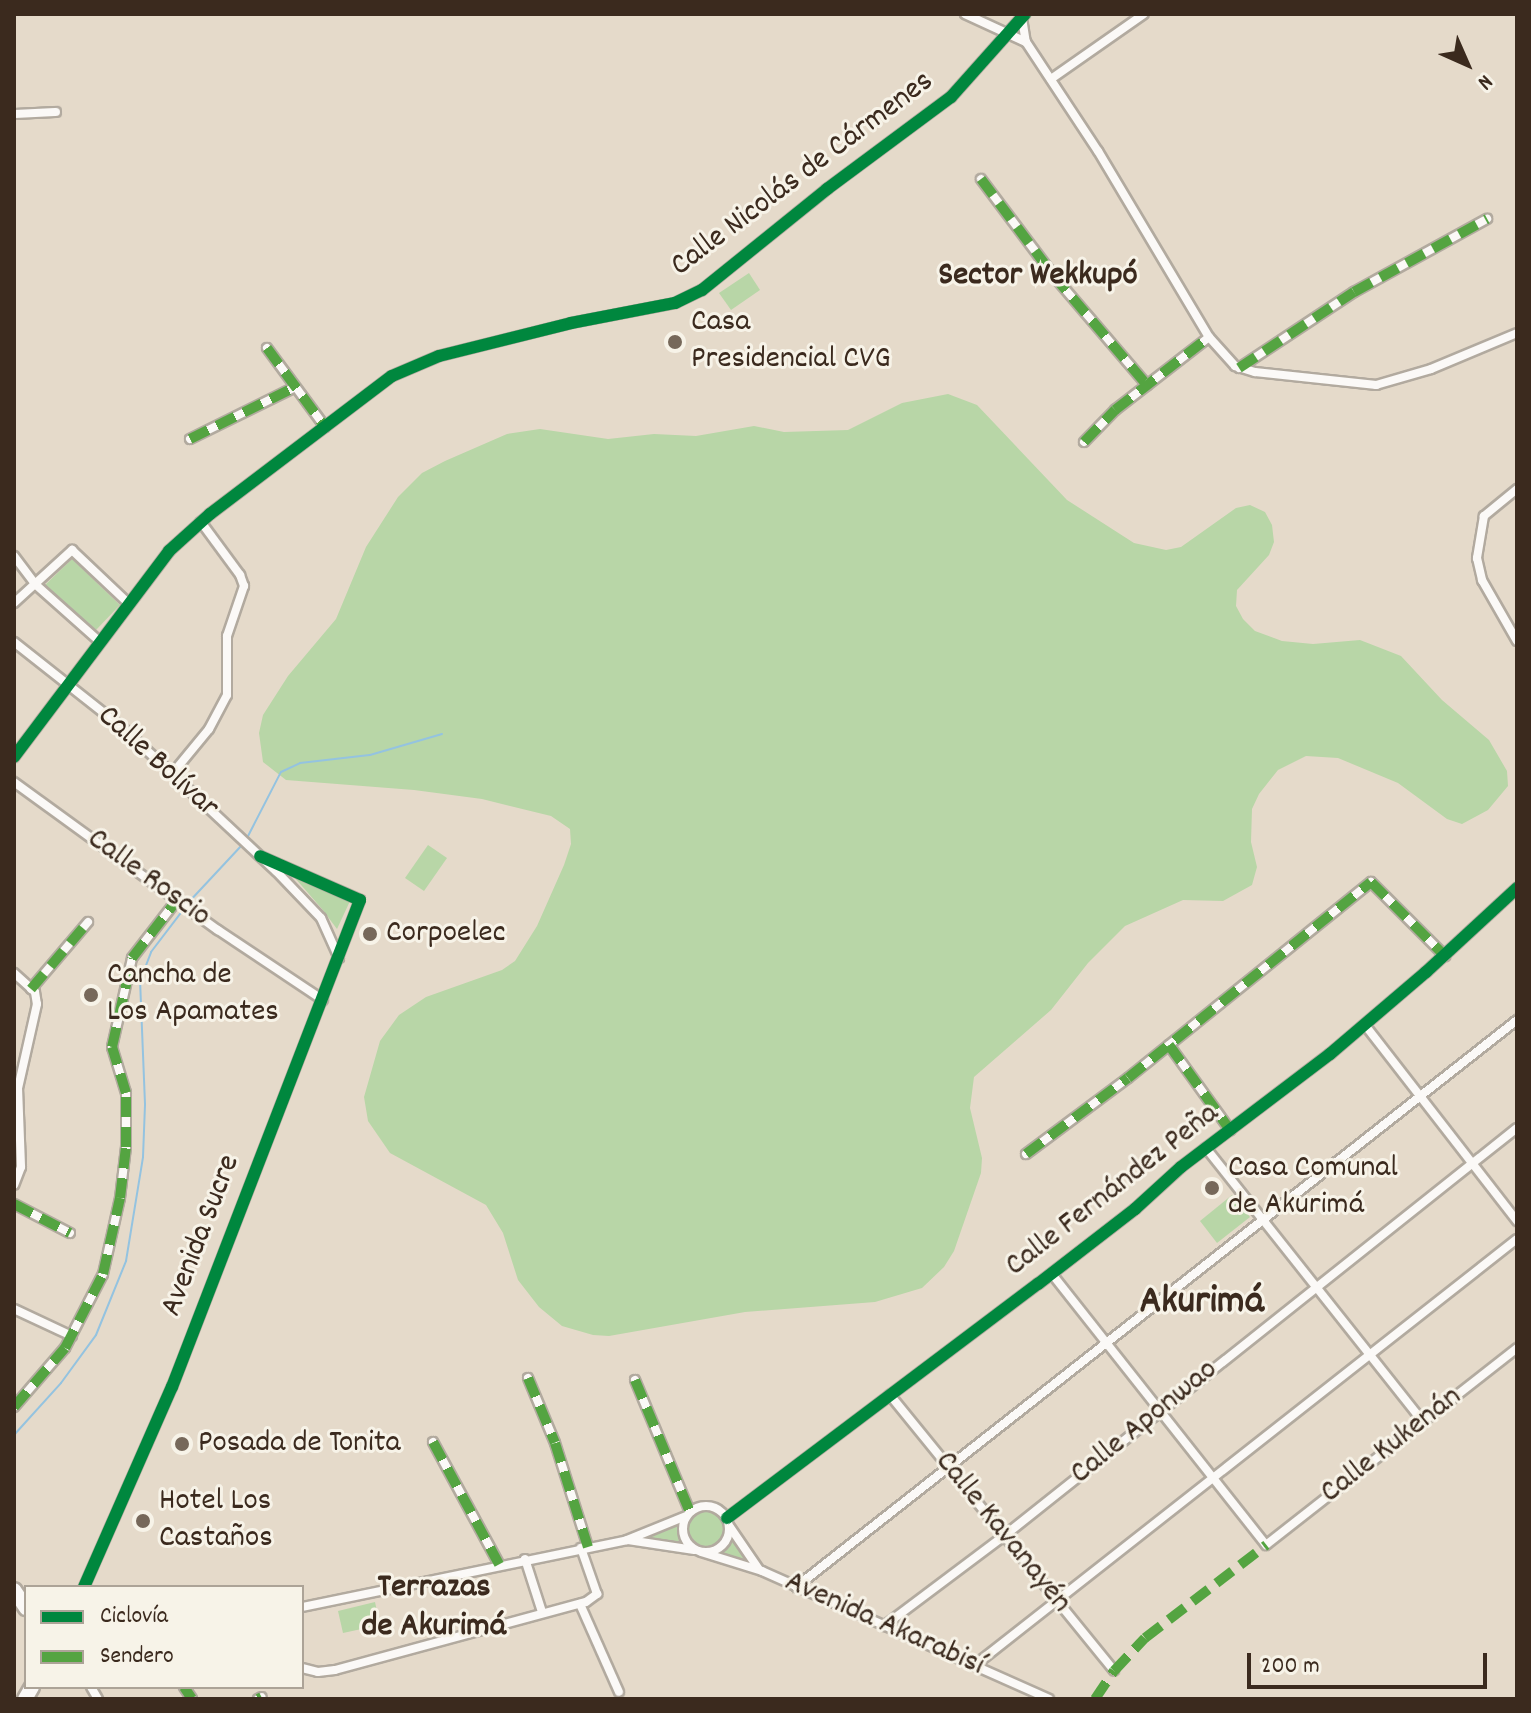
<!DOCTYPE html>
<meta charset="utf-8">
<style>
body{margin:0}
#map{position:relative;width:1531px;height:1713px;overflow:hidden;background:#e5daca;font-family:Dekko,sans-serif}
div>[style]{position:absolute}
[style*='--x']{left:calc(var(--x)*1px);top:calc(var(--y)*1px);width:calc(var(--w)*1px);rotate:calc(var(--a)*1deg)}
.green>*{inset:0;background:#b8d6a7}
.round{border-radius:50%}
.stream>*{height:2px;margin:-1px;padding:0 1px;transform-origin:1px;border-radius:1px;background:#94c3e0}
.roads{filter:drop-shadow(2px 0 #b2aa9f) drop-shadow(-2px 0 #b2aa9f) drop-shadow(0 2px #b2aa9f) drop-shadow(0 -2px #b2aa9f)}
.minor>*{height:8px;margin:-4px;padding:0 4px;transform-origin:4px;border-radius:4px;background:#fbf9f7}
.minor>.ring{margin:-4px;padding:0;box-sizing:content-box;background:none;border:8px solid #fbf9f7;border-radius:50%}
.trunk>*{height:14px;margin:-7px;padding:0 7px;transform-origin:7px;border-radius:7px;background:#fbf9f7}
.quiet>*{height:10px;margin-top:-5px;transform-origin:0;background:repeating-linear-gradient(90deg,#54a441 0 20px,transparent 0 30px)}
.cycleway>*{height:12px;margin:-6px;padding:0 6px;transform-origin:6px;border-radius:6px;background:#00873e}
.dots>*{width:22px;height:22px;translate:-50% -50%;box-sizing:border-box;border:4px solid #f7f3e8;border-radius:50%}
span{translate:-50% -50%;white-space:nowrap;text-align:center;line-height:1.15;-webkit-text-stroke:6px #f7f3e8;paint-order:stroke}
.street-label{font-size:32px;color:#3b2a1e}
.poi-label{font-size:32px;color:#3b2a1e}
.left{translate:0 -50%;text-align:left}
.neighbourhood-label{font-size:34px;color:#3b2a1e;font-weight:700}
.district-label{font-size:40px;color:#3b2a1e;font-weight:700}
.frame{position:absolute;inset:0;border:16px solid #3b2a1e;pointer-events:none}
.legend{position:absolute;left:24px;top:1585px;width:280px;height:104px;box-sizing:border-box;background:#f7f3e8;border:2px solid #aca397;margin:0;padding:10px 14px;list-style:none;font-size:24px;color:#3b2a1e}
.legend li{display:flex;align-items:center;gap:16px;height:40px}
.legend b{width:40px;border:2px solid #aca397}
.north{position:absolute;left:1427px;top:24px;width:80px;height:80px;-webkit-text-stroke:6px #f7f3e8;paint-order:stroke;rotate:135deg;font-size:22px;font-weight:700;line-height:32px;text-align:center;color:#3b2a1e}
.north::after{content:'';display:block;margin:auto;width:28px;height:36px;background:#3b2a1e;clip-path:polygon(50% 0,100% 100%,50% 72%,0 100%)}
.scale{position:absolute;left:1247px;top:1653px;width:240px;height:36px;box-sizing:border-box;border:4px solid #3b2a1e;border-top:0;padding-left:10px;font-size:24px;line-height:28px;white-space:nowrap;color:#3b2a1e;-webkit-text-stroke:6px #f7f3e8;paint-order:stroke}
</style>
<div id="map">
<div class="green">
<div style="clip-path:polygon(749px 273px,760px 290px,731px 310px,719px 293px)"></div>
<div style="clip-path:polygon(948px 394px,977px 405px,1067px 500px,1134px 543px,1166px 550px,1181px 547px,1236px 508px,1250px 505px,1265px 512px,1272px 525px,1274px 542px,1269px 555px,1237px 590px,1236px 606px,1243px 619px,1255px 631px,1282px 641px,1313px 644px,1360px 640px,1401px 656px,1442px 700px,1489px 740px,1507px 771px,1508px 786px,1488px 810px,1462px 824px,1447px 819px,1398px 783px,1338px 758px,1306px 756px,1278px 770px,1259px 794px,1252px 809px,1251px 842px,1257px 867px,1252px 885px,1223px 901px,1183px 900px,1125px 926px,1088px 963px,1051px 1010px,974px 1077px,970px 1108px,982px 1158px,981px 1173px,954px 1251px,944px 1267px,922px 1288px,875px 1302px,745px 1312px,609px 1336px,593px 1335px,562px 1326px,539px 1307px,518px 1280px,503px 1233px,486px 1205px,390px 1153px,368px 1121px,364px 1097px,380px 1041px,399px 1015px,426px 997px,502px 970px,515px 961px,537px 926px,564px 865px,571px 844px,570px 829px,551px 816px,482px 799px,414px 790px,286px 780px,263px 762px,259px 733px,263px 715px,288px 676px,336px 619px,366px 547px,398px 497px,422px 473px,445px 461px,507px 434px,540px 429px,608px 439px,654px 434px,696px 436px,754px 426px,784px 432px,848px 430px,902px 403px)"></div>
<div style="clip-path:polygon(72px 559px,120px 605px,95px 631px,45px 585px)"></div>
<div style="clip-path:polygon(428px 845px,447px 858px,424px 891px,405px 878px)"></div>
<div style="clip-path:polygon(295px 878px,350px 901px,337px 929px,322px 909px)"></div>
<div style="clip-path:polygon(1232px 1195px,1250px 1217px,1217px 1243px,1200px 1221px)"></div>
<div class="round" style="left:687px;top:1511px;width:36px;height:36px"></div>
<div style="clip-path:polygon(677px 1526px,679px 1542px,645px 1539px,648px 1536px)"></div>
<div style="clip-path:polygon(731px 1538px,737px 1548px,750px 1564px,716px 1552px)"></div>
<div style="clip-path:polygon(375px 1602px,380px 1625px,343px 1633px,338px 1611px)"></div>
</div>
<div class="stream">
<div style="--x:246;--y:840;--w:76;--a:-62.8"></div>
<div style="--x:281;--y:772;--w:21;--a:-25"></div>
<div style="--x:300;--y:763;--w:70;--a:-6.5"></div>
<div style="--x:370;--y:755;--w:75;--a:-16.3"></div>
<div style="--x:187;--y:904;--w:81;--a:-47"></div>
<div style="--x:14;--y:1435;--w:70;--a:-47.9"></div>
<div style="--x:61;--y:1383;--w:59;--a:-53.9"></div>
<div style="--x:96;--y:1335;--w:80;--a:-67.9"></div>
<div style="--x:126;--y:1261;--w:105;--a:-80.7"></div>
<div style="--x:143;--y:1157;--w:53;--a:-87.8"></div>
<div style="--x:145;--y:1104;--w:123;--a:-92.3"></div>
<div style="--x:140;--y:981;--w:31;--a:-69"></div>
<div style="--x:151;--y:952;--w:53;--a:-52.7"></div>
</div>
<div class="roads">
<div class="minor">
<div style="--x:965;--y:14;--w:67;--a:24.7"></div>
<div style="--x:1022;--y:18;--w:24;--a:81"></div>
<div style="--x:1026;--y:42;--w:131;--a:56.6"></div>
<div style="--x:1098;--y:151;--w:217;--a:59.2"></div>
<div style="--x:1209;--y:337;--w:39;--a:48"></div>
<div style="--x:1235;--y:366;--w:21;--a:17"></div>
<div style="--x:1255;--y:372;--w:122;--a:6.1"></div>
<div style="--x:1376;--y:385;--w:57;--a:-16.2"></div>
<div style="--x:1431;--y:369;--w:93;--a:-22.7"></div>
<div style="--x:1051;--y:79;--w:113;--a:-35"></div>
<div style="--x:14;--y:114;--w:42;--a:-2.7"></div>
<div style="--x:981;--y:179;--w:120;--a:53.1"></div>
<div style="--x:1053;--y:275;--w:145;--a:49.5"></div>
<div style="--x:267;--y:348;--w:98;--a:53.7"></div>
<div style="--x:1239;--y:368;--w:138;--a:-33.5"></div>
<div style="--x:1354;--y:292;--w:152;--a:-28.8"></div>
<div style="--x:190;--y:439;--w:115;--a:-26.3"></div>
<div style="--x:1084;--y:442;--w:45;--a:-45.9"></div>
<div style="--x:1115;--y:410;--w:119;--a:-37.8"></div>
<div style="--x:1517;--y:489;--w:43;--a:140.7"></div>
<div style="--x:1484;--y:516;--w:43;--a:99.5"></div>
<div style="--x:1477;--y:558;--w:23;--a:77"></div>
<div style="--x:1482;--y:580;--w:70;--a:60.2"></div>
<div style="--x:14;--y:556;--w:35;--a:53"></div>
<div style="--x:35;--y:584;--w:87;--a:41.7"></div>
<div style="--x:14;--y:603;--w:79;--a:-42.4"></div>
<div style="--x:72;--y:550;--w:77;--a:43.4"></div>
<div style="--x:14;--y:642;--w:139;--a:38.3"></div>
<div style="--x:123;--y:728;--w:209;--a:43.1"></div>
<div style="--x:276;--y:871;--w:65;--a:46.2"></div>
<div style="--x:321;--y:918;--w:44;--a:65.8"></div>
<div style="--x:14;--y:757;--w:258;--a:-53"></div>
<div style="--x:169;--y:551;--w:55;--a:-42.1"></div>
<div style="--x:210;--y:514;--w:228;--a:-37.2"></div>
<div style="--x:392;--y:376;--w:51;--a:-23.1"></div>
<div style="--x:439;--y:356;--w:136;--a:-14"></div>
<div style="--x:571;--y:323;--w:106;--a:-10.9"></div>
<div style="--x:675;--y:303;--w:30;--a:-26"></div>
<div style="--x:702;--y:290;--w:161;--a:-38.9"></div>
<div style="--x:827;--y:189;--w:154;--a:-36.6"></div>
<div style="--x:951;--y:97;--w:111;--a:-48.3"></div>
<div style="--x:172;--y:774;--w:58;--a:-50.6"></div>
<div style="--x:209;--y:729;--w:38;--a:-62"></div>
<div style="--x:227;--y:695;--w:59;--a:-90"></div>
<div style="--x:227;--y:636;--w:53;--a:-71.2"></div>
<div style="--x:244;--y:586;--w:12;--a:-110"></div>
<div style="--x:240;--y:575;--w:66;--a:-126.3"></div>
<div style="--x:14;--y:782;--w:252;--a:36"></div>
<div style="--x:218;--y:930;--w:126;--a:33.7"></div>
<div style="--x:14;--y:973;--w:28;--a:42"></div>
<div style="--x:35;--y:992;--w:12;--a:81"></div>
<div style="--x:37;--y:1004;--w:86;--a:102.7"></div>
<div style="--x:18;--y:1088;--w:79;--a:87.8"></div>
<div style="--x:21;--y:1167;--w:19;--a:111"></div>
<div style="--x:31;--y:989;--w:88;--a:-49.6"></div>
<div style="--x:1365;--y:1025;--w:248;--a:52.2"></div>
<div style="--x:1169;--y:1045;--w:105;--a:54.3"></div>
<div style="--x:1206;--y:1148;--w:348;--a:51.6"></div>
<div style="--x:1026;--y:1154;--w:127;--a:-36.7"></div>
<div style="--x:1128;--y:1078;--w:312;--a:-38.9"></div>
<div style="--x:1371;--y:882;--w:105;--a:45"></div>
<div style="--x:14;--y:1204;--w:63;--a:27.4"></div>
<div style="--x:1052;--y:1274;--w:345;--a:51.7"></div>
<div style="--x:1266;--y:1545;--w:319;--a:-38.1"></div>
<div style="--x:14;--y:1309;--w:64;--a:25"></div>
<div style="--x:528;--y:1378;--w:70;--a:67.4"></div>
<div style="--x:555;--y:1443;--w:109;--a:72.4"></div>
<div style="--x:635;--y:1380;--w:143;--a:67.4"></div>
<div style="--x:890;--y:1395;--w:355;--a:50.9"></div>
<div style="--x:14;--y:1407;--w:78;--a:-49.2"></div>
<div style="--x:65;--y:1348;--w:83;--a:-62.8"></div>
<div style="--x:103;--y:1274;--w:78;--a:-77.4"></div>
<div style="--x:120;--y:1198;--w:51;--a:-83.3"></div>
<div style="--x:126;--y:1147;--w:54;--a:-90"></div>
<div style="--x:126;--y:1093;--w:48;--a:-106.9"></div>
<div style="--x:112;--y:1047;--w:91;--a:-77.3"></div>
<div style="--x:132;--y:958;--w:73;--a:-52.2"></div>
<div style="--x:433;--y:1442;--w:139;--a:61.6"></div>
<div class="ring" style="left:683px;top:1506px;width:38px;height:38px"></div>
<div style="--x:727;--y:1518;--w:389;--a:-37"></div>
<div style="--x:1038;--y:1284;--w:123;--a:-37.7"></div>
<div style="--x:1135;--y:1209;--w:62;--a:-42.4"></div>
<div style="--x:1181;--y:1167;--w:187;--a:-37.2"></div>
<div style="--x:1330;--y:1054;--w:126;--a:-40.5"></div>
<div style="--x:1426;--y:972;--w:124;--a:-42.7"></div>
<div style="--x:730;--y:1527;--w:50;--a:55.7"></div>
<div style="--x:628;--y:1540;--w:67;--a:8.6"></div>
<div style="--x:701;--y:1552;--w:64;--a:17.3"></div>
<div style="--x:762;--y:1571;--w:314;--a:24"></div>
<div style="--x:525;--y:1559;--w:56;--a:72.2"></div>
<div style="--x:84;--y:1587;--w:219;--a:-66.3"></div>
<div style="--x:172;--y:1387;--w:522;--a:-68.89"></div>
<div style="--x:360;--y:900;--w:109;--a:-156.3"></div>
<div style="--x:796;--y:1587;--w:917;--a:-38.18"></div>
<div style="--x:580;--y:1604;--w:96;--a:66.1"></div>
<div style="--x:302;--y:1607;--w:332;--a:-11.6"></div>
<div style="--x:627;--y:1540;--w:64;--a:-22.1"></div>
<div style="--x:884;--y:1626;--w:150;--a:-36.9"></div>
<div style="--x:1004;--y:1536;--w:655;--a:-38.5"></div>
<div style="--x:975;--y:1665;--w:689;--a:-38.17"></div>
<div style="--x:302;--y:1668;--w:16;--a:14"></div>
<div style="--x:318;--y:1672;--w:17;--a:-7"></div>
<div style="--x:335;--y:1670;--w:260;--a:-15.2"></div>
<div style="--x:586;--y:1602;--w:14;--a:-36"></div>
<div style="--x:597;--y:1594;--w:49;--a:-109.2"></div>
<div style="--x:91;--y:1687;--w:14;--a:60"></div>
<div style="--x:184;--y:1687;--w:14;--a:56"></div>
<div style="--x:258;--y:1699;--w:4;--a:-27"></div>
</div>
<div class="trunk">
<div style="--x:14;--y:1590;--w:22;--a:56"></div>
<div style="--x:25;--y:1699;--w:14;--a:-60"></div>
</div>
</div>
<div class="quiet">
<div style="--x:981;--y:179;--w:120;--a:53.1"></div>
<div style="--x:1053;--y:275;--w:145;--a:49.5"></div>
<div style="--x:267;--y:348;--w:98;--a:53.7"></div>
<div style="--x:1239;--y:368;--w:138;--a:-33.5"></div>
<div style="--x:1354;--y:292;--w:152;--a:-28.8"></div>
<div style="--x:190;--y:439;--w:115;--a:-26.3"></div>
<div style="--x:1084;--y:442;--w:45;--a:-45.9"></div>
<div style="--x:1115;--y:410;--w:119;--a:-37.8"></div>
<div style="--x:31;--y:989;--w:88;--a:-49.6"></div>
<div style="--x:1169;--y:1045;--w:105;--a:54.3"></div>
<div style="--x:1026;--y:1154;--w:127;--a:-36.7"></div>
<div style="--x:1128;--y:1078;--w:312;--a:-38.9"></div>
<div style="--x:1371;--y:882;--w:105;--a:45"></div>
<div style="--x:14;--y:1204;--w:63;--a:27.4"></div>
<div style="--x:528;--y:1378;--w:70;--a:67.4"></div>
<div style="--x:555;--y:1443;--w:109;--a:72.4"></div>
<div style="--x:635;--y:1380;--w:143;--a:67.4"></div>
<div style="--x:14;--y:1407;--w:78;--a:-49.2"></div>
<div style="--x:65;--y:1348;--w:83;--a:-62.8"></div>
<div style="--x:103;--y:1274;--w:78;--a:-77.4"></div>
<div style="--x:120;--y:1198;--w:51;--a:-83.3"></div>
<div style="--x:126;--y:1147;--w:54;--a:-90"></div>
<div style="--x:126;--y:1093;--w:48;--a:-106.9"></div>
<div style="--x:112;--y:1047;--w:91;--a:-77.3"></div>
<div style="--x:132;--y:958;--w:73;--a:-52.2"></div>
<div style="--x:433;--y:1442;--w:139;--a:61.6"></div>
<div style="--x:184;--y:1687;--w:14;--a:56"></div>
<div style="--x:258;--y:1699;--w:4;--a:-27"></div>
<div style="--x:1095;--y:1699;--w:34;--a:-56"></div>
<div style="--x:1114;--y:1671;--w:45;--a:-46.8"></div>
<div style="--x:1145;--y:1638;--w:153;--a:-37.5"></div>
</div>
<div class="cycleway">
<div style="--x:14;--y:757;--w:258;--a:-53"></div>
<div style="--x:169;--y:551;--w:55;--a:-42.1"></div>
<div style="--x:210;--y:514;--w:228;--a:-37.2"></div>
<div style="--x:392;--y:376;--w:51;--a:-23.1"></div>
<div style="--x:439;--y:356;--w:136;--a:-14"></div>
<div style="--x:571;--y:323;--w:106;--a:-10.9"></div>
<div style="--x:675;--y:303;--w:30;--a:-26"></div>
<div style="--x:702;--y:290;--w:161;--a:-38.9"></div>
<div style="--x:827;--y:189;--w:154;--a:-36.6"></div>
<div style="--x:951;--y:97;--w:111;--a:-48.3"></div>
<div style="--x:727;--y:1518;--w:389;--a:-37"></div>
<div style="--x:1038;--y:1284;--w:123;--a:-37.7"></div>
<div style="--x:1135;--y:1209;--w:62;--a:-42.4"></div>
<div style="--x:1181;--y:1167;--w:187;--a:-37.2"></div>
<div style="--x:1330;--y:1054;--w:126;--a:-40.5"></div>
<div style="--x:1426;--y:972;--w:124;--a:-42.7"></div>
<div style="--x:84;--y:1587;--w:219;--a:-66.3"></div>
<div style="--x:172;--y:1387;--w:522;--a:-68.89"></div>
<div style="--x:360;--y:900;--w:109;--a:-156.3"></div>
</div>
<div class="dots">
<div style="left:675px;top:342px;background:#76685a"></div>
<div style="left:370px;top:934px;background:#76685a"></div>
<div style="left:91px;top:995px;background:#76685a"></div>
<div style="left:1212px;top:1188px;background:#76685a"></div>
<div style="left:182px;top:1444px;background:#76685a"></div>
<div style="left:143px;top:1521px;background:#76685a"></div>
</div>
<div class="street-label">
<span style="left:803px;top:175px;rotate:-37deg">Calle Nicolás de Cármenes</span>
<span style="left:157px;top:763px;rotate:42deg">Calle Bolívar</span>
<span style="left:148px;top:879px;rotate:36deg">Calle Roscio</span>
<span style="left:1113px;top:1191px;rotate:-38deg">Calle Fernández Peña</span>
<span style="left:202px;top:1236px;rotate:-69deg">Avenida Sucre</span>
<span style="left:1145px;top:1423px;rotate:-39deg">Calle Aponwao</span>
<span style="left:1392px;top:1446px;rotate:-38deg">Calle Kukenán</span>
<span style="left:1002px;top:1533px;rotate:51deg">Calle Kavanayén</span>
<span style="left:884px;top:1625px;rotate:24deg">Avenida Akarabisí</span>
</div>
<div class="poi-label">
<span class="left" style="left:691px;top:342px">Casa<br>Presidencial CVG</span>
<span class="left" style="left:386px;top:934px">Corpoelec</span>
<span class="left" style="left:107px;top:995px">Cancha de<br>Los Apamates</span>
<span class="left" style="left:1228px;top:1188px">Casa Comunal<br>de Akurimá</span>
<span class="left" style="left:198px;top:1444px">Posada de Tonita</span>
<span class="left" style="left:159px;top:1521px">Hotel Los<br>Castaños</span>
</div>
<div class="neighbourhood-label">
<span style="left:1038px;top:277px">Sector Wekkupó</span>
<span style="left:434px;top:1608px">Terrazas<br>de Akurimá</span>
</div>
<div class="district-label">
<span style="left:1202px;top:1304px">Akurimá</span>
</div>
<div class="frame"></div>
<ul class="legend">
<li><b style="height:10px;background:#00873e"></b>Ciclovía</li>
<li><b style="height:10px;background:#54a441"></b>Sendero</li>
</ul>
<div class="north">N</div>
<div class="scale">200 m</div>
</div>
